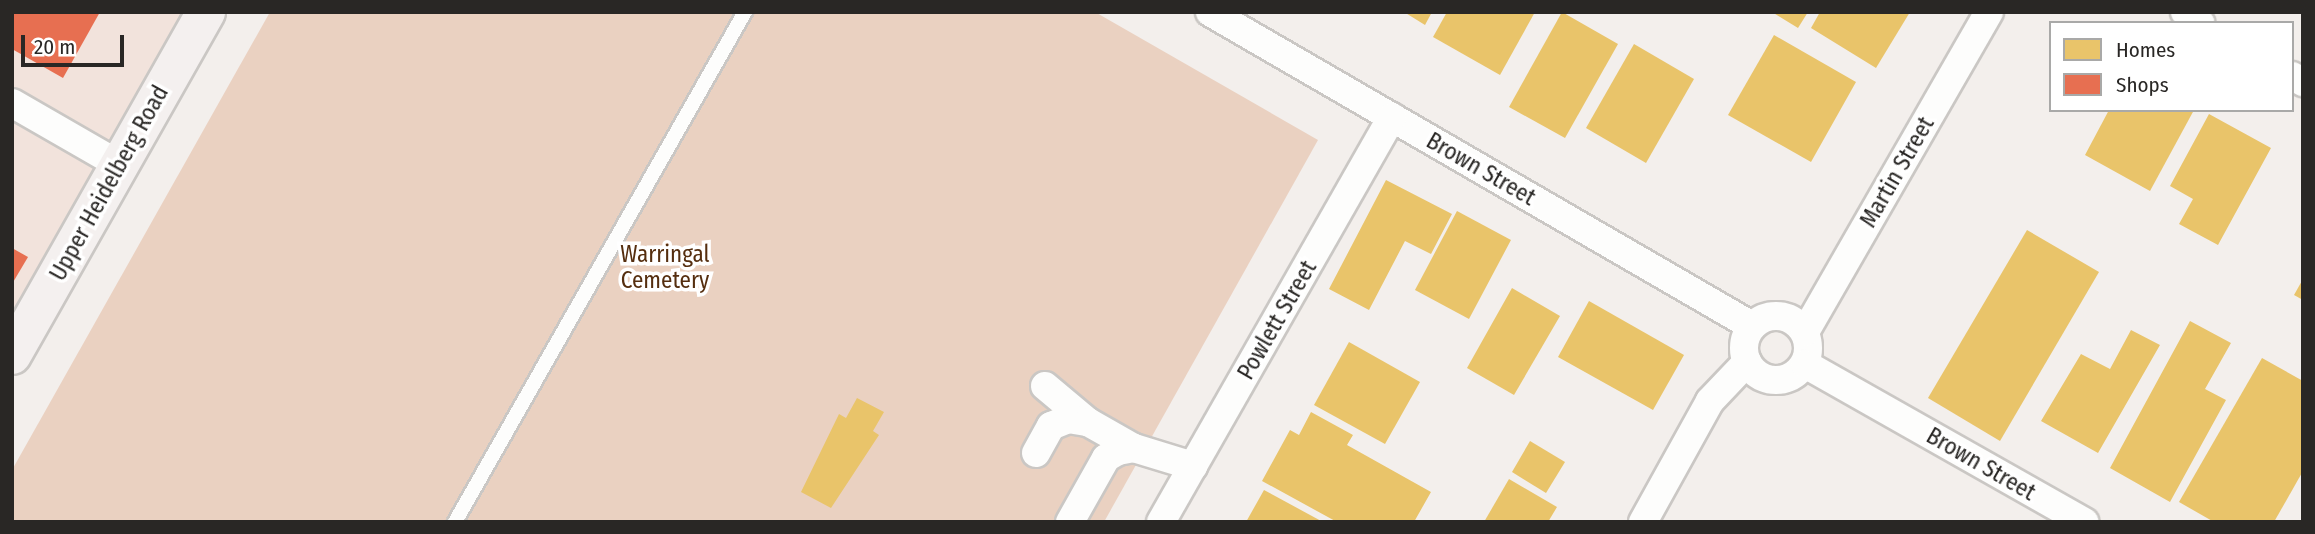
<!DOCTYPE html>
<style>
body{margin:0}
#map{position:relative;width:2315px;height:534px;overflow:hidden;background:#f3efec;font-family:"Fira Sans Condensed",sans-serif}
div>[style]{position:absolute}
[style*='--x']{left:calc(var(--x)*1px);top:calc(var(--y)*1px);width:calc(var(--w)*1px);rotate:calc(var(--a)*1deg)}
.commercial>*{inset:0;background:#f2e3dc}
.green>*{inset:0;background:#ead1c1}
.homes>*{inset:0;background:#e9c46a}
.shops>*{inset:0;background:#e76f51}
.roads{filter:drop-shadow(2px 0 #cac7c4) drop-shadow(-2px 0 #cac7c4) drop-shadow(0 2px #cac7c4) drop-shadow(0 -2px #cac7c4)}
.lane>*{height:14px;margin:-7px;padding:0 7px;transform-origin:7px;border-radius:7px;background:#fdfdfc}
.street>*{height:28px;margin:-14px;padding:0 14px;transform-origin:14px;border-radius:14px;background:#fdfdfc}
.street>.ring{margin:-14px;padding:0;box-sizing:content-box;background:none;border:28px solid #fdfdfc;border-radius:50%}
.secondary>*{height:38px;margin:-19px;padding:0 19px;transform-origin:19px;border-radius:19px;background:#f4f0ef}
span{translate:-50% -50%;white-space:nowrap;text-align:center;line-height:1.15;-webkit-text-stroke:7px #fff;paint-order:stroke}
.street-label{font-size:23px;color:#292725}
.park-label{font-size:23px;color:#552e0f}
.frame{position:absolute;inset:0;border:14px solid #292725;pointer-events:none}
.legend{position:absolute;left:2049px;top:21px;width:245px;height:91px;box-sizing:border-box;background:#fff;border:2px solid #a9a9a8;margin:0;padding:9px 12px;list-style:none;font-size:21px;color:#292725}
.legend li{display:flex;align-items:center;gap:14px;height:35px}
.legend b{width:35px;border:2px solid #a9a9a8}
.scale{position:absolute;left:21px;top:35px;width:103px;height:32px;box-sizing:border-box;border:4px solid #292725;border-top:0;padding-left:9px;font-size:21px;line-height:24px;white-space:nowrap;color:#292725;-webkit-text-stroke:5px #fff;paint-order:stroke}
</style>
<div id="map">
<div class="commercial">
<div style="clip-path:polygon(12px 12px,206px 12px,12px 354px)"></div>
</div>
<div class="green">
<div style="clip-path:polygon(270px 12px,1095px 12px,1318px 140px,1104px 522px,12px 522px,12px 470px)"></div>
</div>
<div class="homes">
<div style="clip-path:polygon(1404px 12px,1432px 12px,1425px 25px)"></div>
<div style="clip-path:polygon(1447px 12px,1535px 12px,1500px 75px,1433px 37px)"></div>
<div style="clip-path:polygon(1562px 12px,1618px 44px,1565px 138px,1509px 107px)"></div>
<div style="clip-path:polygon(1772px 12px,1808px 12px,1798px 28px)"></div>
<div style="clip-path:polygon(1820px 12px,1910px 12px,1876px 68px,1811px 28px)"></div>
<div style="clip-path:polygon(1774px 35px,1856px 82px,1811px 162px,1728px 115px)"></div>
<div style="clip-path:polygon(1634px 44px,1694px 79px,1646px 163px,1586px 128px)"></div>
<div style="clip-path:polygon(2109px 110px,2194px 110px,2150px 191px,2085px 155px)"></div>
<div style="clip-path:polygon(2209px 114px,2271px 148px,2218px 245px,2179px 224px,2193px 199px,2170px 186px)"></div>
<div style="clip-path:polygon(1386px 180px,1452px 214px,1431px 254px,1405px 241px,1369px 310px,1329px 289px)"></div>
<div style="clip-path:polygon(1457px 211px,1511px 240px,1469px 319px,1415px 290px)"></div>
<div style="clip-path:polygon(2027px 230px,2099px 272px,2000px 441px,1928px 398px)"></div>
<div style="clip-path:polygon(2303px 279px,2303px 300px,2294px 295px)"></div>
<div style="clip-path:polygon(1512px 288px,1560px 316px,1514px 395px,1467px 368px)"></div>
<div style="clip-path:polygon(1589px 301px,1684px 355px,1653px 410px,1558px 357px)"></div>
<div style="clip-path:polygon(2190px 321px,2231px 343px,2205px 389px,2226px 400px,2170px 502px,2110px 468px)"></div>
<div style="clip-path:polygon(2131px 330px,2160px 345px,2098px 453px,2041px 421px,2081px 354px,2110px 369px)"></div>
<div style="clip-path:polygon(1349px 342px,1420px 382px,1385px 444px,1314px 405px)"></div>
<div style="clip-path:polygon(2262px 358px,2303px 381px,2303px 471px,2274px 522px,2214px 522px,2179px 502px)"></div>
<div style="clip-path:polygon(857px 398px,884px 412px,873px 431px,879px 435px,831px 508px,801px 492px,839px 414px,846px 418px)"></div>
<div style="clip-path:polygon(1311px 412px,1353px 435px,1347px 445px,1431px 492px,1414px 522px,1337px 522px,1262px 481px,1290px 430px,1299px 435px)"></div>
<div style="clip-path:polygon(1530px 441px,1565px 462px,1546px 493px,1512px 472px)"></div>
<div style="clip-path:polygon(1509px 479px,1557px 507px,1548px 522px,1484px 522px)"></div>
<div style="clip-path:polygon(1264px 490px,1323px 522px,1246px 522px)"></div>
</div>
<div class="shops">
<div style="clip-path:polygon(12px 12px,100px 12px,63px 78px,12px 49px)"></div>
<div style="clip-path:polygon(12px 248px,28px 257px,12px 284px)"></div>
</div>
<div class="roads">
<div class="lane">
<div style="--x:455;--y:522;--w:587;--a:-60.38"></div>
</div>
<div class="street">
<div style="--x:1210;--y:12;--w:626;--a:30.09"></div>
<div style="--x:2185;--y:12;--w:19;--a:36"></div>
<div style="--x:2292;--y:76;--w:13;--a:29"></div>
<div style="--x:12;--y:103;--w:125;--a:29.9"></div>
<div class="ring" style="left:1744px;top:316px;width:36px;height:36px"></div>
<div style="--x:1805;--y:332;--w:369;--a:-60.1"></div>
<div style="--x:1805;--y:364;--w:321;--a:29.5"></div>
<div style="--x:1045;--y:386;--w:56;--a:39.9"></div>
<div style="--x:1036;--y:453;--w:31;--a:-61"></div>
<div style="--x:1051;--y:426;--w:18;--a:-22"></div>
<div style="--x:1068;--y:419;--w:20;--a:9"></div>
<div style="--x:1088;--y:422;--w:53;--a:29.5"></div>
<div style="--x:1070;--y:522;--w:73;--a:-60.6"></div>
<div style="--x:1106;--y:458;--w:14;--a:-30"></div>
<div style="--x:1118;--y:451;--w:16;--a:-11"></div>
<div style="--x:1134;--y:448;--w:62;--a:17"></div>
<div style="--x:1161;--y:522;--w:466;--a:-60.3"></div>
<div style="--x:1643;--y:522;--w:138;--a:-61"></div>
<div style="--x:1710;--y:401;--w:54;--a:-46.5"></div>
</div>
<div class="secondary">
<div style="--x:12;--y:355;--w:394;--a:-60.5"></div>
</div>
</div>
<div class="street-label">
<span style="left:1481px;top:169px;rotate:30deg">Brown Street</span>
<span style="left:1897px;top:172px;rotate:-60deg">Martin Street</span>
<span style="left:109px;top:183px;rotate:-61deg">Upper Heidelberg Road</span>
<span style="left:1277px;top:320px;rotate:-60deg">Powlett Street</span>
<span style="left:1981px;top:464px;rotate:30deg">Brown Street</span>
</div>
<div class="park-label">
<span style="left:665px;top:267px">Warringal<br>Cemetery</span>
</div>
<div class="frame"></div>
<ul class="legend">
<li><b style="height:19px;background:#e9c46a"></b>Homes</li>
<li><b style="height:19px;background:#e76f51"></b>Shops</li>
</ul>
<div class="scale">20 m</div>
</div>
